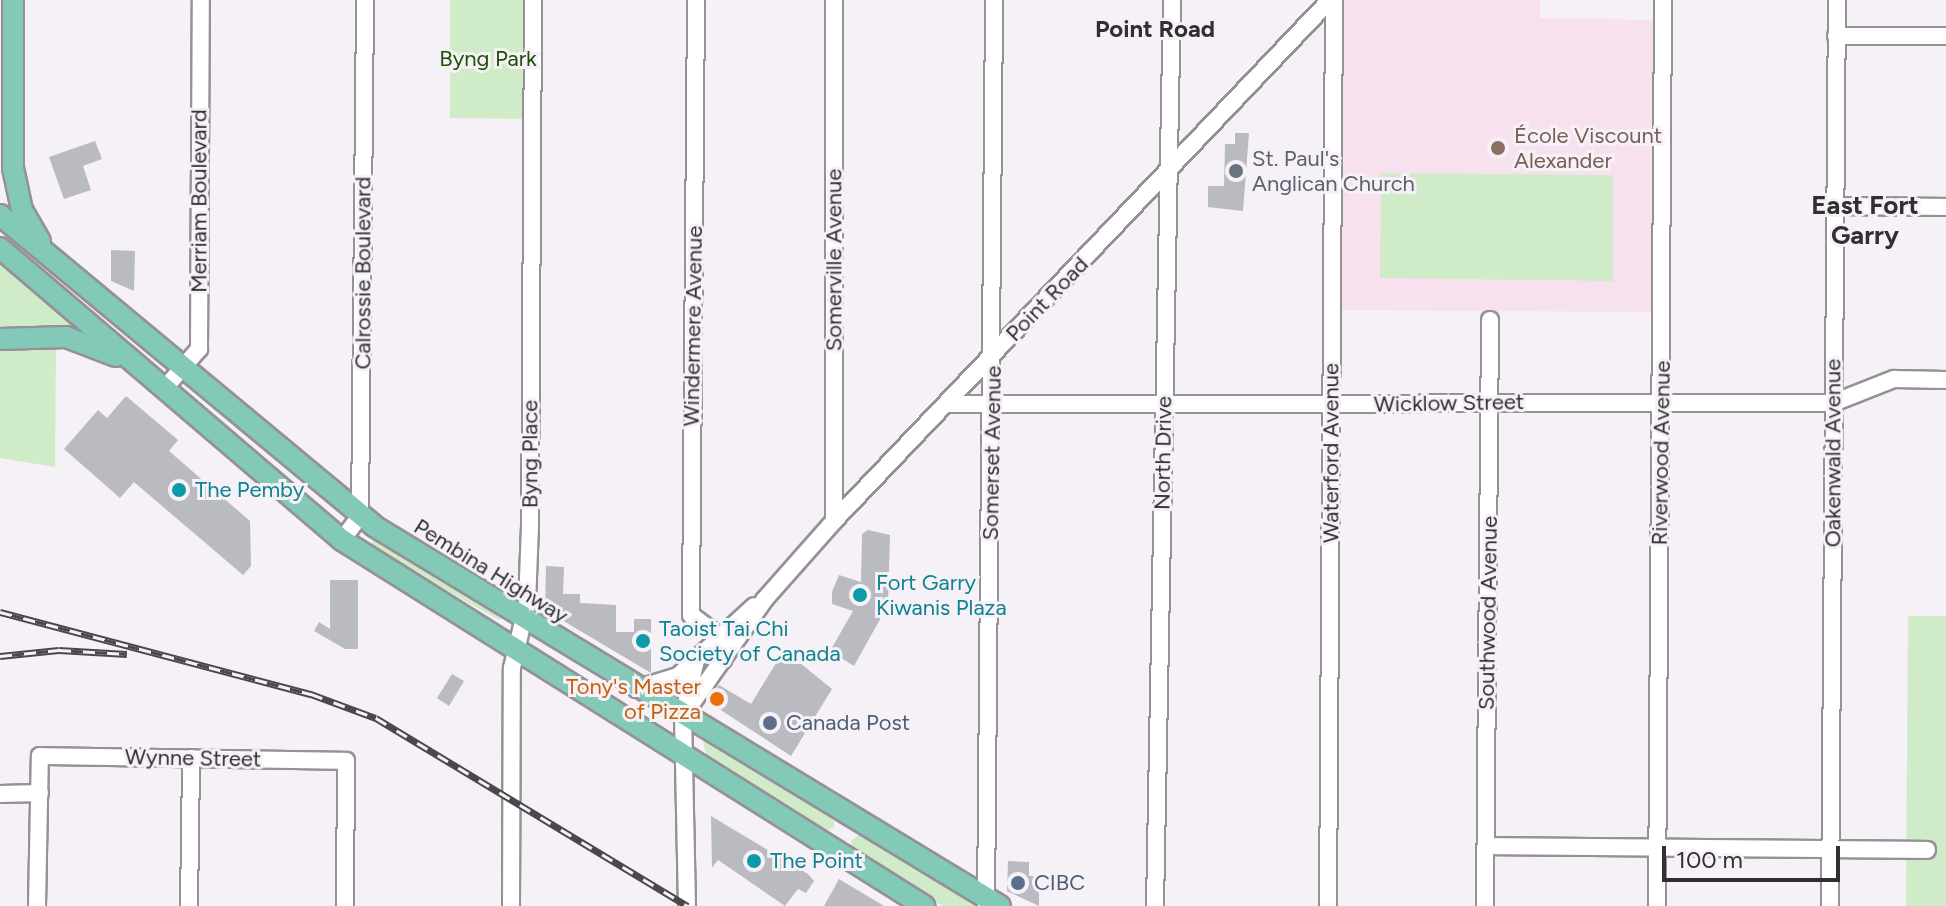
<!DOCTYPE html>
<meta charset="utf-8">
<style>
body{margin:0}
#map{position:relative;width:1946px;height:906px;overflow:hidden;background:#f5f1f7;font-family:Figtree,sans-serif}
div>[style]{position:absolute}
[style*='--x']{left:calc(var(--x)*1px);top:calc(var(--y)*1px);width:calc(var(--w)*1px);rotate:calc(var(--a)*1deg)}
.industrial>*{inset:0;background:#f8e1ef}
.green>*{inset:0;background:#d0ebc8}
.building>*{inset:0;background:#babac1}
.roads{filter:drop-shadow(2px 0 #959197) drop-shadow(-2px 0 #959197) drop-shadow(0 2px #959197) drop-shadow(0 -2px #959197)}
.minor>*{height:16px;margin:-8px;padding:0 8px;transform-origin:8px;border-radius:8px;background:#fff}
.major>*{height:20px;margin:-10px;padding:0 10px;transform-origin:10px;border-radius:10px;background:#82c9b7}
.rail>*{height:7px;margin-top:-3.5px;transform-origin:0;background:repeating-linear-gradient(90deg,#f5f1f7 0 12px,#4a484b 0 24px);box-sizing:border-box;border-block:2px solid #4a484b}
.dots>*{width:22px;height:22px;translate:-50% -50%;box-sizing:border-box;border:4px solid #f5f1f7;border-radius:50%}
span{translate:-50% -50%;white-space:nowrap;text-align:center;line-height:1.15;-webkit-text-stroke:6px #f5f1f7;paint-order:stroke}
.park-label{font-size:22px;color:#1a5001}
.education-label{font-size:22px;color:#785e54}
.left{translate:0 -50%;text-align:left}
.worship-label{font-size:22px;color:#5b616d}
.street-label{font-size:22px;color:#312f32}
.culture-label{font-size:22px;color:#0d838f}
.food-label{font-size:22px;color:#c56008}
.right{translate:-100% -50%;text-align:right}
.service-label{font-size:22px;color:#4e5e75}
.neighbourhood-label{font-size:24px;color:#312f32;font-weight:700}
.quarter-label{font-size:26px;color:#312f32;font-weight:700}
.scale{position:absolute;left:1662px;top:846px;width:178px;height:36px;box-sizing:border-box;border:4px solid #312f32;border-top:0;padding-left:10px;font-size:24px;line-height:28px;white-space:nowrap;color:#312f32;-webkit-text-stroke:6px #f5f1f7;paint-order:stroke}
</style>
<div id="map">
<div class="industrial">
<div style="clip-path:polygon(1334px 0,1540px 0,1540px 18px,1663px 20px,1661px 312px,1332px 310px)"></div>
</div>
<div class="green">
<div style="clip-path:polygon(450px 0,526px 0,525px 119px,450px 118px)"></div>
<div style="clip-path:polygon(1381px 173px,1613px 175px,1613px 281px,1380px 278px)"></div>
<div style="clip-path:polygon(0 264px,81px 330px,79px 332px,0 334px)"></div>
<div style="clip-path:polygon(56px 346px,55px 467px,0 458px,0 347px)"></div>
<div style="clip-path:polygon(373px 537px,501px 618px,499px 620px,371px 548px)"></div>
<div style="clip-path:polygon(1908px 616px,1946px 616px,1946px 906px,1906px 906px)"></div>
<div style="clip-path:polygon(702px 737px,834px 817px,834px 827px,824px 832px,708px 761px)"></div>
<div style="clip-path:polygon(861px 833px,981px 906px,943px 906px,853px 851px,851px 841px)"></div>
</div>
<div class="building">
<div style="clip-path:polygon(1235px 133px,1249px 133px,1243px 211px,1208px 207px,1208px 186px,1224px 186px,1225px 144px,1235px 144px)"></div>
<div style="clip-path:polygon(95px 141px,102px 159px,83px 166px,91px 190px,64px 199px,49px 157px)"></div>
<div style="clip-path:polygon(111px 250px,135px 251px,134px 291px,111px 281px)"></div>
<div style="clip-path:polygon(126px 396px,178px 440px,169px 451px,250px 521px,251px 566px,243px 575px,134px 482px,120px 498px,64px 449px,98px 410px,107px 418px)"></div>
<div style="clip-path:polygon(868px 530px,890px 535px,888px 605px,854px 666px,830px 651px,853px 611px,832px 604px,832px 592px,839px 575px,861px 582px,862px 534px)"></div>
<div style="clip-path:polygon(546px 566px,564px 567px,563px 594px,580px 594px,580px 603px,616px 605px,616px 632px,634px 632px,634px 619px,651px 619px,651px 673px,545px 610px)"></div>
<div style="clip-path:polygon(330px 580px,358px 580px,358px 649px,345px 649px,314px 631px,319px 622px,330px 629px)"></div>
<div style="clip-path:polygon(784px 650px,832px 689px,791px 756px,707px 701px,719px 685px,751px 704px)"></div>
<div style="clip-path:polygon(452px 674px,464px 681px,449px 706px,437px 698px)"></div>
<div style="clip-path:polygon(711px 816px,808px 874px,814px 881px,806px 893px,798px 889px,785px 906px,718px 860px,712px 868px)"></div>
<div style="clip-path:polygon(1008px 861px,1029px 862px,1029px 876px,1039px 876px,1039px 906px,1007px 891px)"></div>
<div style="clip-path:polygon(839px 879px,884px 906px,824px 906px)"></div>
</div>
<div class="roads">
<div class="minor">
<div style="--x:696;--y:0;--w:615;--a:90.47"></div>
<div style="--x:691;--y:615;--w:39;--a:37"></div>
<div style="--x:722;--y:638;--w:22;--a:87"></div>
<div style="--x:1836;--y:36;--w:110;--a:0"></div>
<div style="--x:1835;--y:206;--w:111;--a:0.5"></div>
<div style="--x:164;--y:389;--w:53;--a:-48.8"></div>
<div style="--x:199;--y:349;--w:349;--a:-89.7"></div>
<div style="--x:947;--y:404;--w:886;--a:-0.06"></div>
<div style="--x:1833;--y:403;--w:66;--a:-21.5"></div>
<div style="--x:1894;--y:379;--w:52;--a:1.1"></div>
<div style="--x:834;--y:521;--w:521;--a:-90"></div>
<div style="--x:342;--y:540;--w:30;--a:-53"></div>
<div style="--x:360;--y:516;--w:516;--a:-89.44"></div>
<div style="--x:636;--y:689;--w:44;--a:-17.2"></div>
<div style="--x:678;--y:676;--w:103;--a:-42.6"></div>
<div style="--x:683;--y:716;--w:143;--a:-55"></div>
<div style="--x:765;--y:599;--w:104;--a:-48.5"></div>
<div style="--x:834;--y:521;--w:719;--a:-46.41"></div>
<div style="--x:0;--y:794;--w:40;--a:-1.4"></div>
<div style="--x:1486;--y:846;--w:441;--a:0.5"></div>
<div style="--x:37;--y:906;--w:150;--a:-88.9"></div>
<div style="--x:40;--y:756;--w:306;--a:0.9"></div>
<div style="--x:346;--y:761;--w:145;--a:90.4"></div>
<div style="--x:189;--y:906;--w:148;--a:-89.2"></div>
<div style="--x:511;--y:906;--w:238;--a:-89.8"></div>
<div style="--x:512;--y:668;--w:66;--a:-76.8"></div>
<div style="--x:527;--y:604;--w:77;--a:-87.8"></div>
<div style="--x:530;--y:527;--w:527;--a:-89.67"></div>
<div style="--x:687;--y:906;--w:190;--a:-91.2"></div>
<div style="--x:683;--y:716;--w:57;--a:-76.9"></div>
<div style="--x:986;--y:906;--w:906;--a:-89.49"></div>
<div style="--x:1155;--y:906;--w:906;--a:-88.93"></div>
<div style="--x:1328;--y:906;--w:906;--a:-89.62"></div>
<div style="--x:1485;--y:906;--w:586;--a:-89.51"></div>
<div style="--x:1657;--y:906;--w:906;--a:-89.62"></div>
<div style="--x:1830;--y:906;--w:906;--a:-89.56"></div>
</div>
<div class="major">
<div style="--x:13;--y:0;--w:168;--a:90"></div>
<div style="--x:13;--y:168;--w:43;--a:77.9"></div>
<div style="--x:22;--y:210;--w:36;--a:60"></div>
<div style="--x:0;--y:215;--w:486;--a:39.7"></div>
<div style="--x:374;--y:526;--w:732;--a:31.26"></div>
<div style="--x:0;--y:248;--w:450;--a:40.5"></div>
<div style="--x:342;--y:540;--w:688;--a:32.16"></div>
<div style="--x:0;--y:339;--w:66;--a:-1.7"></div>
<div style="--x:66;--y:337;--w:53;--a:20.8"></div>
</div>
</div>
<div class="rail">
<div style="--x:0;--y:612;--w:322;--a:14.8"></div>
<div style="--x:311;--y:694;--w:69;--a:20.3"></div>
<div style="--x:376;--y:718;--w:364;--a:31.1"></div>
<div style="--x:0;--y:656;--w:59;--a:-5.8"></div>
<div style="--x:59;--y:650;--w:68;--a:3.4"></div>
</div>
<div class="dots">
<div style="left:1498px;top:148px;background:#8d6e63"></div>
<div style="left:1236px;top:171px;background:#6b7280"></div>
<div style="left:179px;top:490px;background:#0f9aa8"></div>
<div style="left:860px;top:595px;background:#0f9aa8"></div>
<div style="left:643px;top:641px;background:#0f9aa8"></div>
<div style="left:717px;top:699px;background:#e8710a"></div>
<div style="left:770px;top:723px;background:#5c6f8a"></div>
<div style="left:754px;top:861px;background:#0f9aa8"></div>
<div style="left:1018px;top:883px;background:#5c6f8a"></div>
</div>
<div class="park-label">
<span style="left:488px;top:59px">Byng Park</span>
</div>
<div class="education-label">
<span class="left" style="left:1514px;top:148px">École Viscount<br>Alexander</span>
</div>
<div class="worship-label">
<span class="left" style="left:1252px;top:171px">St. Paul's<br>Anglican Church</span>
</div>
<div class="street-label">
<span style="left:199px;top:201px;rotate:-90deg">Merriam Boulevard</span>
<span style="left:834px;top:260px;rotate:-90deg">Somerville Avenue</span>
<span style="left:363px;top:273px;rotate:-90deg">Calrossie Boulevard</span>
<span style="left:1047px;top:299px;rotate:-46deg">Point Road</span>
<span style="left:693px;top:326px;rotate:-89deg">Windermere Avenue</span>
<span style="left:1449px;top:403px;rotate:-1deg">Wicklow Street</span>
<span style="left:992px;top:453px;rotate:-89deg">Somerset Avenue</span>
<span style="left:1163px;top:453px;rotate:-89deg">North Drive</span>
<span style="left:1331px;top:453px;rotate:-90deg">Waterford Avenue</span>
<span style="left:1661px;top:453px;rotate:-89deg">Riverwood Avenue</span>
<span style="left:1833px;top:453px;rotate:-90deg">Oakenwald Avenue</span>
<span style="left:530px;top:454px;rotate:-90deg">Byng Place</span>
<span style="left:491px;top:571px;rotate:32deg">Pembina Highway</span>
<span style="left:1488px;top:613px;rotate:-89deg">Southwood Avenue</span>
<span style="left:193px;top:758px;rotate:1deg">Wynne Street</span>
</div>
<div class="culture-label">
<span class="left" style="left:195px;top:490px">The Pemby</span>
<span class="left" style="left:876px;top:595px">Fort Garry<br>Kiwanis Plaza</span>
<span class="left" style="left:659px;top:641px">Taoist Tai Chi<br>Society of Canada</span>
<span class="left" style="left:770px;top:861px">The Point</span>
</div>
<div class="food-label">
<span class="right" style="left:701px;top:699px">Tony's Master<br>of Pizza</span>
</div>
<div class="service-label">
<span class="left" style="left:786px;top:723px">Canada Post</span>
<span class="left" style="left:1034px;top:883px">CIBC</span>
</div>
<div class="neighbourhood-label">
<span style="left:1155px;top:29px">Point Road</span>
</div>
<div class="quarter-label">
<span style="left:1865px;top:221px">East Fort<br>Garry</span>
</div>
<div class="scale">100 m</div>
</div>
